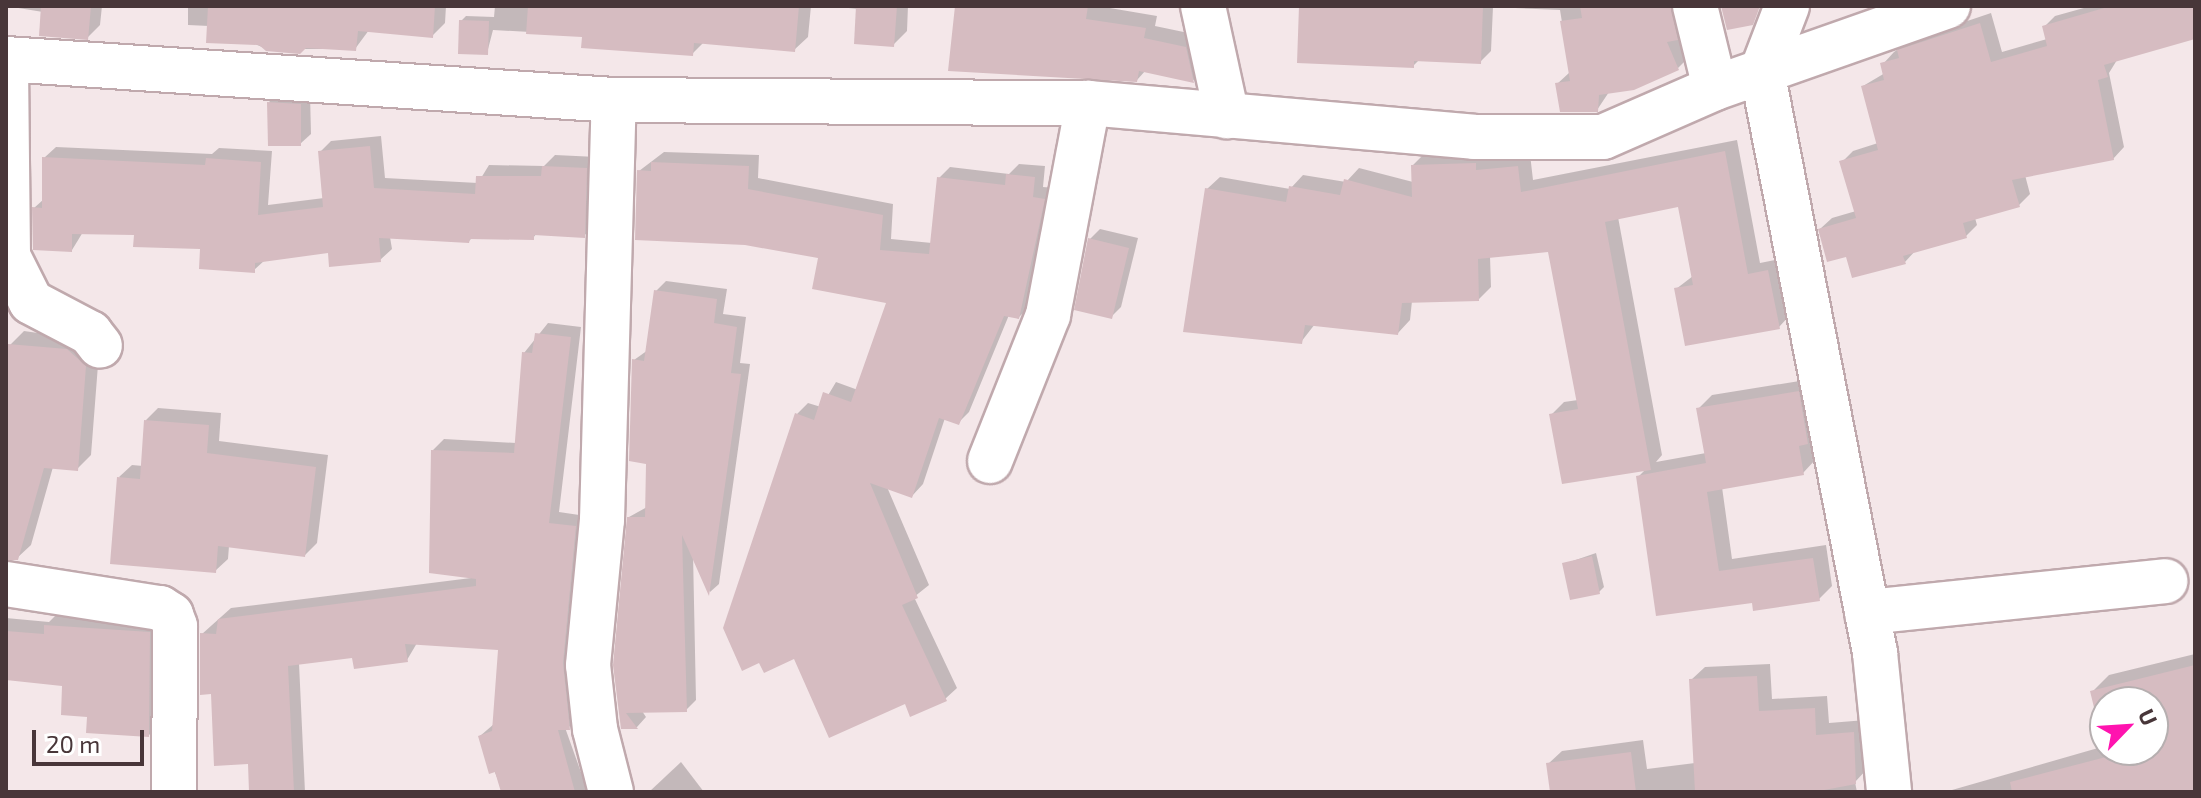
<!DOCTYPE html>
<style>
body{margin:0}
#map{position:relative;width:2201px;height:798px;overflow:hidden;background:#f4e7e9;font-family:"Exo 2",sans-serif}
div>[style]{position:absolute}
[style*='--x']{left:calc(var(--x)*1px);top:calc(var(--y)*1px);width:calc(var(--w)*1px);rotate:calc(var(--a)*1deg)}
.shadow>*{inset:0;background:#0003}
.building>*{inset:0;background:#d6bcc1}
.roads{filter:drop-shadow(2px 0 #c0a9ad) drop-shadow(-2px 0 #c0a9ad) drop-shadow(0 2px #c0a9ad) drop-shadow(0 -2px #c0a9ad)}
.street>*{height:44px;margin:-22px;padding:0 22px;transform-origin:22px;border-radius:22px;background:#fff}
span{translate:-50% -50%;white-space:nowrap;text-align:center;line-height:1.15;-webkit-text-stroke:7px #fff;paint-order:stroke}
.frame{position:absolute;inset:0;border:8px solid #483639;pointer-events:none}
.north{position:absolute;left:2089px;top:686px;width:80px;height:80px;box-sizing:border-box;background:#fff;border:2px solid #b6afb0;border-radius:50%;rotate:65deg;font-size:22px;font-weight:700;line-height:32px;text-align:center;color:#483639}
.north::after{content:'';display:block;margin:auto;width:28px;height:36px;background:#ff13af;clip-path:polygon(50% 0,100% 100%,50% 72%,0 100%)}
.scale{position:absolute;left:32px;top:730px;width:112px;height:36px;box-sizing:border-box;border:4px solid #483639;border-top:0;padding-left:10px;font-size:24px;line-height:28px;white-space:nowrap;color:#483639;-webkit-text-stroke:6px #fff;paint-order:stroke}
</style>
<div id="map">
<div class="shadow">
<div style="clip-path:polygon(6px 6px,102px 6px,100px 25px,88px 37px,43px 12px)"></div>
<div style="clip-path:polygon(188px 6px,446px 6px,445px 23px,432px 36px,369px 30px,355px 49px,267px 49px,209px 26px,188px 25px)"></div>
<div style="clip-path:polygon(495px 6px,811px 6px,808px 37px,794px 50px,704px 42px,692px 54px,584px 35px,493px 30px,487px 53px,461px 21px,466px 16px,494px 17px)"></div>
<div style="clip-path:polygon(829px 6px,908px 6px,907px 31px,893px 45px,858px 9px)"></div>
<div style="clip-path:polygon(957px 6px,1098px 6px,1157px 16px,1155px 26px,1198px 35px,1205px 69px,1194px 80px,1146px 70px,1137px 80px)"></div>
<div style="clip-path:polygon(1301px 6px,1641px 6px,1645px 25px,1683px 9px,1689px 57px,1678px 68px,1634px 88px,1609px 92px,1597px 110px,1557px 84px,1570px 72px,1560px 10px,1493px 7px,1491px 51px,1480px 62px,1420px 59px,1413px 66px)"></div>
<div style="clip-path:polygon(2091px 6px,2195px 6px,2195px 37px,2117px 60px,2109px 73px,2124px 147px,2113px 159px,2025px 175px,2030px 194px,2019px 205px,1975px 218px,1977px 225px,1966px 236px,1916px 250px,1905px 262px,1848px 254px,1820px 229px,1832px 218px,1856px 211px,1842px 162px,1853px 151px,1878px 143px,1863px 86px,1885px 73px,1883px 64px,1894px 52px,1911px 40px,1991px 13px,2002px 52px,2047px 39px,2044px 27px,2055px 16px)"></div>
<div style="clip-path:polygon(279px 92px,310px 94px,311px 134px,300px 144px,269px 102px)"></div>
<div style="clip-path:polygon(381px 136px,385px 178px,478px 183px,489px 165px,544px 166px,555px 155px,597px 157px,595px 224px,584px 236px,537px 233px,533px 238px,473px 237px,469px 241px,390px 237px,392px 249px,380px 260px,330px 251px,265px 260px,254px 270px,202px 248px,136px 233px,83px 232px,72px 250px,34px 208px,44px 199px,44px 158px,56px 147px,212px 154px,219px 148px,272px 151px,268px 205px,324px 198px,320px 152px,331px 141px)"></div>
<div style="clip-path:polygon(1737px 140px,1760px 263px,1780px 259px,1791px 314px,1779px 327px,1676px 289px,1693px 276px,1680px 205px,1618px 217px,1662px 455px,1656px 462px,1706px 453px,1698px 409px,1712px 395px,1812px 379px,1816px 459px,1803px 473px,1722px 487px,1732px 559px,1826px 545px,1832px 586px,1819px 599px,1754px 601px,1658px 614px,1639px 476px,1647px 468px,1551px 415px,1564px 402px,1578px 400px,1550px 250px,1490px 256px,1491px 287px,1479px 299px,1412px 301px,1410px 320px,1398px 333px,1315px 324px,1301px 342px,1207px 189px,1220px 177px,1290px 189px,1303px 175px,1346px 182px,1359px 168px,1413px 182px,1413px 165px,1425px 153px,1487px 152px,1487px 159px,1530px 154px,1533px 180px)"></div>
<div style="clip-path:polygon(664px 152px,759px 155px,758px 178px,893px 204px,891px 239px,932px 243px,939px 178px,950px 167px,1009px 174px,1019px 164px,1045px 166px,1043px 187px,1055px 188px,1030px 306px,1019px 317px,1009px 315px,969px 412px,958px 423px,945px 418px,923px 484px,912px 496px,887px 487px,929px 585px,914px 597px,957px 688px,945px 699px,906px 702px,795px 656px,797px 414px,808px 403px,821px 407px,836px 382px,858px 390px,889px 301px,820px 257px,639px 171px)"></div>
<div style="clip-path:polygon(1100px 229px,1138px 238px,1121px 307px,1111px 317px,1090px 239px)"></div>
<div style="clip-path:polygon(666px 281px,727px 289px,723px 314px,746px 317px,740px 363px,750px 364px,719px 584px,710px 592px,693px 553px,696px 700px,686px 710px,642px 711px,646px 717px,637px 727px,623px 727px,629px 517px,647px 507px,648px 462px,634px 360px,648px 350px,656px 291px)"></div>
<div style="clip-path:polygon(548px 323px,581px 327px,559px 512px,586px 516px,580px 717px,570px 727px,562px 719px,588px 792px,503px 792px,480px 736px,494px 724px,500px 649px,417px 643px,407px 660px,354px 656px,299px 663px,305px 792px,251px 792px,249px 762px,213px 692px,202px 634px,231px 608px,471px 578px,433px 450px,444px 439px,516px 443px,524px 353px)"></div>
<div style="clip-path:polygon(24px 331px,87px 340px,99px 352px,91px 455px,77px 469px,53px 467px,31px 545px,17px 558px,6px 556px,6px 382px,10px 345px)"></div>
<div style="clip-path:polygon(158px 408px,221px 413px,219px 441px,328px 455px,317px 543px,305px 555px,229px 546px,228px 559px,215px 571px,119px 477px,132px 465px,143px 466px,146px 420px)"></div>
<div style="clip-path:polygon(1596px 553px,1604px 587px,1599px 592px,1564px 564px)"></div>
<div style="clip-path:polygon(58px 613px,161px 620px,161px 723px,149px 735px,89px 715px,65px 684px,6px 678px,6px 618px,49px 622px)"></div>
<div style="clip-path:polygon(2195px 654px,2195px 792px,1945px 792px,2105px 746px,2105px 750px,2153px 750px,2153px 702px,2105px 702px,2105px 744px,2092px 692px,2109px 675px)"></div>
<div style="clip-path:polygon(1770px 664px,1772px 699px,1827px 696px,1829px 723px,1866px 720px,1868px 768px,1855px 782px,1857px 792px,1552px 792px,1548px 764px,1562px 751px,1643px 740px,1647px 769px,1695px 763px,1691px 680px,1705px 667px)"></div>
<div style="clip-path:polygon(681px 762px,704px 792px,649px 792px)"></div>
</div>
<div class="building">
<div style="clip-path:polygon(41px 6px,91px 6px,88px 40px,39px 36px)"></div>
<div style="clip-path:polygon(208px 6px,435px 6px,433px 38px,358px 31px,356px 51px,306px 48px,300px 54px,266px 51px,259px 45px,206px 43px)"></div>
<div style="clip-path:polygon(528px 6px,799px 6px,795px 52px,694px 43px,693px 56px,581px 48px,582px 37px,526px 34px)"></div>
<div style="clip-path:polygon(856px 6px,897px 6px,894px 47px,854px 44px)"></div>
<div style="clip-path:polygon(955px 6px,1088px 6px,1086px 19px,1146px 28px,1144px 38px,1186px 47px,1194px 83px,1139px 71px,1137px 82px,948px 71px)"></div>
<div style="clip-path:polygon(1299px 6px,1483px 6px,1481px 64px,1414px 61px,1414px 68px,1297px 63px)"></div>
<div style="clip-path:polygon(1580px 6px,1671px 6px,1678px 40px,1667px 42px,1679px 70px,1634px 90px,1599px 95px,1598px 112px,1560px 112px,1555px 83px,1570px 81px,1560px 21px,1582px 18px)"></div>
<div style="clip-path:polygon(1721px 6px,1760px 6px,1753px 25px,1727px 30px)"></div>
<div style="clip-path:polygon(2111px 6px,2195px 6px,2195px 39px,2104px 65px,2108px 77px,2098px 80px,2114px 160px,2012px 180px,2020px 207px,1963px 223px,1967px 238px,1903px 256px,1906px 264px,1852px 278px,1846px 257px,1827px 262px,1818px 229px,1856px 218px,1839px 161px,1878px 150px,1861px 86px,1884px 80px,1880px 63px,1899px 58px,1897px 50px,1980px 23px,1991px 62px,2047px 46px,2042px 26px)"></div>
<div style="clip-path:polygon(459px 20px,489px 21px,488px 55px,458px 54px)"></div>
<div style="clip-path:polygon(267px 102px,301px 104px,301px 146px,268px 146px)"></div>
<div style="clip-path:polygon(370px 146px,374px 188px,475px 194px,476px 176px,541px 176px,542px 166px,587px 168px,585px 238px,534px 235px,534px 240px,470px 239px,469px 243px,379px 238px,381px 262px,329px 267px,328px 253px,255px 263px,255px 273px,199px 269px,200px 249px,133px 247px,134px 235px,72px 234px,72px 252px,33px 250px,32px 207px,42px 208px,42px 157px,205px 165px,206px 158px,261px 162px,258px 215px,323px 207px,318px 151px)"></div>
<div style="clip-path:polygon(1725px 151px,1748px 274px,1768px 270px,1780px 329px,1685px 346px,1674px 288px,1693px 285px,1678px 207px,1605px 222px,1651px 470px,1562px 484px,1549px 414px,1578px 409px,1548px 252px,1478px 259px,1479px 301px,1402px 303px,1398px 335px,1305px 325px,1302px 344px,1183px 332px,1205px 188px,1286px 202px,1289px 186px,1340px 195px,1344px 179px,1412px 197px,1411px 165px,1476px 163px,1476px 170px,1518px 166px,1521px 192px)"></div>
<div style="clip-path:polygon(651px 162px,749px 166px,748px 189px,883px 215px,880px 250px,929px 254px,937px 177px,1005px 185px,1006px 174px,1035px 177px,1033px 197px,1045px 199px,1019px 319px,1004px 316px,959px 425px,939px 418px,912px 498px,870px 483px,918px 598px,902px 605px,947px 701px,910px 717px,905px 704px,829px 738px,794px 659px,764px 673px,759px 663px,742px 671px,723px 628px,795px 413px,814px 420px,823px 392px,851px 402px,886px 303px,812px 289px,818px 258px,745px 245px,635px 240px,637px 170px,651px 171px)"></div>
<div style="clip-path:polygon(1088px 238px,1129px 248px,1112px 319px,1074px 310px)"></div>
<div style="clip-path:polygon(654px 290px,717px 299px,714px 323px,737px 327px,731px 373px,741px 374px,709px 596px,682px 535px,687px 712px,626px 713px,638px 729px,621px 729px,613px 665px,627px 517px,645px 517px,646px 464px,629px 461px,632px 359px,644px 361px)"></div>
<div style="clip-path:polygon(535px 333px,571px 337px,549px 523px,576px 526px,563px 663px,570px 730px,558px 730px,575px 792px,501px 792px,495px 772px,489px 774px,478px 736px,492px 731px,498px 650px,405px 644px,408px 662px,354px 669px,352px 658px,288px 666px,294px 792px,249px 792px,248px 764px,214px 766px,211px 694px,200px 695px,200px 633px,216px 634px,218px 619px,476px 586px,476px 579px,429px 573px,431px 450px,514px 453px,522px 352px,532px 353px)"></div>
<div style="clip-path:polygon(8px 344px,67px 349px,86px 366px,78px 471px,44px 468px,18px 560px,6px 560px)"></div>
<div style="clip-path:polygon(1799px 391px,1808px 444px,1799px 446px,1804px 475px,1707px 492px,1719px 571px,1813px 558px,1820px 601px,1753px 611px,1752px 603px,1656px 616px,1636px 476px,1706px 463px,1696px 408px)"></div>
<div style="clip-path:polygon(144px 420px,209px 425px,207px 453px,316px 467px,305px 557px,218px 546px,216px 573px,110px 564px,117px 477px,140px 479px)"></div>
<div style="clip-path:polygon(1592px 556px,1600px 594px,1570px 600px,1562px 563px)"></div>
<div style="clip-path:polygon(44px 625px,150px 632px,149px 737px,86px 733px,87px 717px,61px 715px,62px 686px,6px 680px,6px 631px,44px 634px)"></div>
<div style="clip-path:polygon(evenodd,2195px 665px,2195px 792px,2012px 792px,2010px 782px,2106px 757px,2090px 691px,2195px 665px,2105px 702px,2153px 702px,2153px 750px,2105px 750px,2105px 702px)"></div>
<div style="clip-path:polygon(1757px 676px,1759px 711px,1815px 708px,1816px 735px,1854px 732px,1856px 784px,1819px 791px,1695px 792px,1689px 679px)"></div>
<div style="clip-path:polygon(1631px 752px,1636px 792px,1550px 792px,1546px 763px)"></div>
</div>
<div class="roads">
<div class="street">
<div style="--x:1203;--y:6;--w:113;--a:77.7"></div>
<div style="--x:1695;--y:6;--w:84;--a:76.3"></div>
<div style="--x:1787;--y:6;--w:70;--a:111"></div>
<div style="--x:1762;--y:71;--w:593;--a:79.01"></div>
<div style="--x:1875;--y:653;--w:140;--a:84.2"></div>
<div style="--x:6;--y:59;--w:609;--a:3.86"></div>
<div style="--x:614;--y:100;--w:474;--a:0.4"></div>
<div style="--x:1088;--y:103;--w:387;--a:5"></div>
<div style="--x:1474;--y:137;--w:129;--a:0"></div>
<div style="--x:1603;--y:137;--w:122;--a:-23.6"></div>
<div style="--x:1715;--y:88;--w:247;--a:-19.4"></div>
<div style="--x:6;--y:65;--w:191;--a:89.4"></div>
<div style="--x:8;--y:256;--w:51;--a:63.4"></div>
<div style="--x:31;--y:302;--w:67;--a:27.7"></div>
<div style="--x:90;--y:333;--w:16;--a:52"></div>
<div style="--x:990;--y:461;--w:157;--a:-68.3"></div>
<div style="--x:1048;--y:315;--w:216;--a:-79.3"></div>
<div style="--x:6;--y:584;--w:156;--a:8.9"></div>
<div style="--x:160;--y:608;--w:13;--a:32"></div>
<div style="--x:171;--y:615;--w:12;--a:70"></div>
<div style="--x:175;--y:626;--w:166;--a:90.3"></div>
<div style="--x:1867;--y:612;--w:300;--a:-5.9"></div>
<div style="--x:611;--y:792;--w:65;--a:-104.3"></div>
<div style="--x:595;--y:729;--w:64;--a:-96.2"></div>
<div style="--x:588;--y:665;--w:146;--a:-84.5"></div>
<div style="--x:602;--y:520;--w:420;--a:-88.4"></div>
</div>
</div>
<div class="frame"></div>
<div class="north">U</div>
<div class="scale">20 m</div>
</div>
